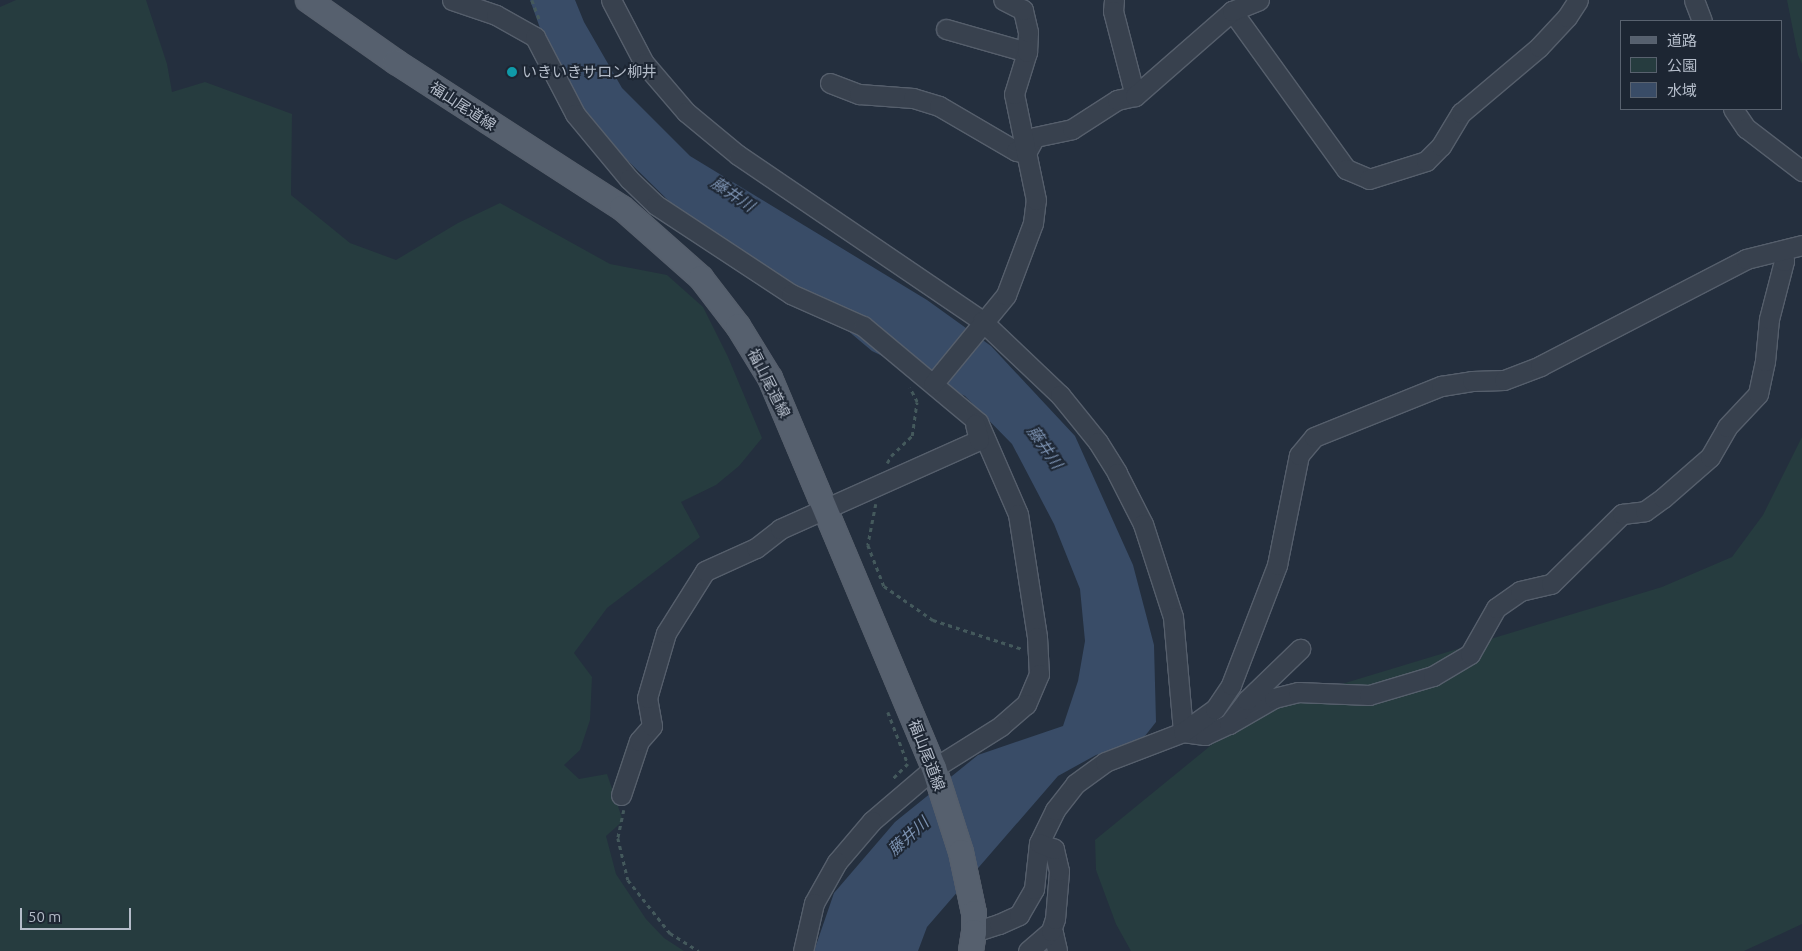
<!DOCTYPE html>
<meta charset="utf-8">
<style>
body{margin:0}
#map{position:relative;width:1802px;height:951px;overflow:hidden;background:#242f3e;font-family:Ubuntu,"Noto Sans JP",sans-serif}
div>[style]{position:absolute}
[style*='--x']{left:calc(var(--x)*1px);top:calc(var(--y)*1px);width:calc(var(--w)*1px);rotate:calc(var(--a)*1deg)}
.green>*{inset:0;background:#263c3f}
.water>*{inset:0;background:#394c67}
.path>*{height:2.5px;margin-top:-1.25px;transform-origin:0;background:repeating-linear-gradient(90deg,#44595c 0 4px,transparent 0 8px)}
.roads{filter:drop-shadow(1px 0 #565f6c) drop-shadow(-1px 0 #565f6c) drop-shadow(0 1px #565f6c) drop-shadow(0 -1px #565f6c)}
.minor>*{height:19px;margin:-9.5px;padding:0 9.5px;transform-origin:9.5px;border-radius:9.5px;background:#38414e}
.major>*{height:24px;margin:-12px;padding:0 12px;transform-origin:12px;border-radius:12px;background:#56606e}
.dots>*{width:14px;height:14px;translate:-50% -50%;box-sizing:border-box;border:2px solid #1d2633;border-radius:50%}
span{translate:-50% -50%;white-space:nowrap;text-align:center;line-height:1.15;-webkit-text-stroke:4px #1d2633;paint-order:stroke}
.poi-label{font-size:15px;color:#b4bcc9}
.left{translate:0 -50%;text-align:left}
.street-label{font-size:15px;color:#b4bcc9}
.water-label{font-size:16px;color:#7c92b1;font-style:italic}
.legend{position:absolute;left:1620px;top:20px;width:162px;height:90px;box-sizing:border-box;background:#1d2633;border:1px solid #59626f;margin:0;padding:6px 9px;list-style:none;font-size:15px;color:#b4bcc9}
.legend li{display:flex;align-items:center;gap:10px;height:25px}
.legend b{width:25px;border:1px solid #59626f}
.scale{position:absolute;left:20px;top:908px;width:111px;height:22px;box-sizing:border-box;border:2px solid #b4bcc9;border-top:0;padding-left:6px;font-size:15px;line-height:18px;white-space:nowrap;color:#b4bcc9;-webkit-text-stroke:4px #1d2633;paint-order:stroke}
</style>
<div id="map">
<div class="green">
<div style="clip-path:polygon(16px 0,146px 0,167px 64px,172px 92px,205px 82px,292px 114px,291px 195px,350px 243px,396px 260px,458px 223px,500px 203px,610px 264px,667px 275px,703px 307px,728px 357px,762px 438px,739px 466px,716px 485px,681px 502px,700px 537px,607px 608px,574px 653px,592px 677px,590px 720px,580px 750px,564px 765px,579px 779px,607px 774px,623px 821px,606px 836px,616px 874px,646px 919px,664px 938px,684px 951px,0 951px,0 7px)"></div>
<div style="clip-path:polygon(1787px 0,1802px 0,1802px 64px,1798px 55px)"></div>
<div style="clip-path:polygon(1802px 437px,1802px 924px,1744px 951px,1131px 951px,1116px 924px,1096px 870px,1095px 840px,1253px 711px,1662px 587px,1732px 557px,1763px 515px)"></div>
</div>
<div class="water">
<div style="clip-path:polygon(530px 0,575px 0,584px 22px,622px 88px,690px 156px,927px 300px,991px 346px,1075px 436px,1133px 565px,1154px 645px,1156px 722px,1141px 741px,1096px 755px,1058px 776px,927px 927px,918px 951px,814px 951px,834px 893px,895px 822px,978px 755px,1063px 726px,1078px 681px,1085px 641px,1080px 589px,1054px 524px,1012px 444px,965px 396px,872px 351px,784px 277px,680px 212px,624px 157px,578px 101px,546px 45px)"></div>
</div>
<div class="path">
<div style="--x:532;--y:0;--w:22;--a:69"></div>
<div style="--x:887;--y:463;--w:8;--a:-60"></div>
<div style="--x:891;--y:456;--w:29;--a:-44"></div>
<div style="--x:912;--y:436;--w:34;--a:-82"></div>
<div style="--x:917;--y:402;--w:16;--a:-117"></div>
<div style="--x:876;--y:504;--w:42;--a:101"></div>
<div style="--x:868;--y:545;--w:44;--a:68.7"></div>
<div style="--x:884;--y:586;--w:60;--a:34.8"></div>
<div style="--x:933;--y:620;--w:94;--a:18"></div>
<div style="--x:888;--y:712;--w:56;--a:69"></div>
<div style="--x:908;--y:764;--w:24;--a:135"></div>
<div style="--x:624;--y:810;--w:29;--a:102"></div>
<div style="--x:618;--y:838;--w:43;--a:76.6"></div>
<div style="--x:628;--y:880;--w:68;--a:51.6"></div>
<div style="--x:670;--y:933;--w:34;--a:32"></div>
</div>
<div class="roads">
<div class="minor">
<div style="--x:452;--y:0;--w:46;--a:18.8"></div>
<div style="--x:496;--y:15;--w:45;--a:29.4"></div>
<div style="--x:535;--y:37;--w:87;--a:62.5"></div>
<div style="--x:575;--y:114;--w:85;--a:50.3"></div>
<div style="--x:629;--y:179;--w:37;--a:44"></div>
<div style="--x:656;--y:205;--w:162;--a:33.4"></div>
<div style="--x:791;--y:294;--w:79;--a:24"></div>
<div style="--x:863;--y:326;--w:150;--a:39.9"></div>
<div style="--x:978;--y:422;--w:100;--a:66.5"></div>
<div style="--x:1018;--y:514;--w:124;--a:81.2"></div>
<div style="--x:1037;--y:637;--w:37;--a:87"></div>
<div style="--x:1039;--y:674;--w:33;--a:113"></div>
<div style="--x:1026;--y:704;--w:33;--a:139"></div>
<div style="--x:1001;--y:726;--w:79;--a:147.9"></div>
<div style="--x:934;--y:768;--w:82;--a:139.5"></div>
<div style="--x:872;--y:821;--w:54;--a:130.5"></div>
<div style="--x:837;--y:862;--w:47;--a:119.3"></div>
<div style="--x:814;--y:903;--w:49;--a:102.9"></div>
<div style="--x:611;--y:0;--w:71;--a:62.4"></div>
<div style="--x:644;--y:63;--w:65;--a:49.4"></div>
<div style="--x:686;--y:112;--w:67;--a:39.6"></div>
<div style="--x:738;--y:155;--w:295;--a:34.2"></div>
<div style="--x:982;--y:321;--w:108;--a:43.5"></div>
<div style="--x:1060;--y:395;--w:60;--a:51"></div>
<div style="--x:1098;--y:442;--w:36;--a:58"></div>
<div style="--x:1117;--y:473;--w:57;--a:63"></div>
<div style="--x:1143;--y:524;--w:98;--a:72.1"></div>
<div style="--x:1173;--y:617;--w:115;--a:85"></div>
<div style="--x:1114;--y:0;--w:11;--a:95"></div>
<div style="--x:1113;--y:11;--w:88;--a:75.5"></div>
<div style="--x:1694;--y:0;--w:22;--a:69"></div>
<div style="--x:1232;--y:11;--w:195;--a:54.2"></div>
<div style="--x:1346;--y:169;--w:25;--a:23"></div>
<div style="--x:1369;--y:179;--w:60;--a:-17.5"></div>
<div style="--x:1426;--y:161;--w:21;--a:-45"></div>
<div style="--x:1441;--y:146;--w:39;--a:-59"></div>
<div style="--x:1461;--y:113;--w:102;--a:-40.2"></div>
<div style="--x:1539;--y:47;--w:41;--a:-47"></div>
<div style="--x:1567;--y:17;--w:20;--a:-57"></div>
<div style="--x:946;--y:29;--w:84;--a:15.9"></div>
<div style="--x:830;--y:83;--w:31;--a:21"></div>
<div style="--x:859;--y:94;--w:54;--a:4.2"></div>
<div style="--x:913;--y:98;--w:27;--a:17"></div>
<div style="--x:939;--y:106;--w:89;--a:30.3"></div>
<div style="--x:1016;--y:151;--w:10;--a:11"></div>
<div style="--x:1733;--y:109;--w:23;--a:56"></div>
<div style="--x:1746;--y:128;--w:71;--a:37.5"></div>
<div style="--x:1026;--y:153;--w:18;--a:-61"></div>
<div style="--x:1035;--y:137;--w:38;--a:-12"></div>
<div style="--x:1072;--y:129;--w:54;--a:-32.8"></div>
<div style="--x:1117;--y:100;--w:18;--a:-13"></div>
<div style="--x:1135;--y:96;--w:129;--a:-41.2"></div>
<div style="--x:1232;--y:11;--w:29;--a:-22"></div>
<div style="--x:933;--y:384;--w:115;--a:-50.6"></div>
<div style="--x:1006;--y:295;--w:77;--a:-69.4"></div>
<div style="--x:1033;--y:223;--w:23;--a:-83"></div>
<div style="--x:1036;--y:200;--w:108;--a:-101.7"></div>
<div style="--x:1014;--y:94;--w:44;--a:-72.8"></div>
<div style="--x:1027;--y:52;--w:20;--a:-87"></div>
<div style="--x:1028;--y:32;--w:23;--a:-103"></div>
<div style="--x:1023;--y:10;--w:22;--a:-153"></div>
<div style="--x:1229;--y:724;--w:52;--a:-30"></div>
<div style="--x:1274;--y:698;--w:25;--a:-14"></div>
<div style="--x:1298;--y:692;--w:71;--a:2.4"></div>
<div style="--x:1369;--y:695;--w:67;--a:-16.5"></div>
<div style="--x:1433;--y:676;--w:43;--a:-30.7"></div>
<div style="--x:1470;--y:654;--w:53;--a:-60.5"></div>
<div style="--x:1496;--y:608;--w:29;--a:-35"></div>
<div style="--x:1520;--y:591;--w:32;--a:-13"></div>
<div style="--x:1551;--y:584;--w:100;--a:-44.6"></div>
<div style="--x:1622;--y:514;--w:23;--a:-7"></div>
<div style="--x:1645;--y:511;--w:22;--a:-36"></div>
<div style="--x:1663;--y:498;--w:62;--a:-41.1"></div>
<div style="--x:1710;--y:457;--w:34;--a:-60"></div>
<div style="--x:1727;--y:427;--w:45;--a:-46.8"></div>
<div style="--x:1758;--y:394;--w:34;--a:-78"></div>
<div style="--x:1765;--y:361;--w:42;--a:-84.6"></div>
<div style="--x:1769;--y:319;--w:60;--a:-75.5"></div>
<div style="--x:1784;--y:261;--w:10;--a:-96"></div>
<div style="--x:1183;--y:732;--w:22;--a:8"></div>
<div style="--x:1205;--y:735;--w:26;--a:-25"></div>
<div style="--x:1229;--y:724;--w:30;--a:-53"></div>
<div style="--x:1247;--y:700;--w:74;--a:-43.9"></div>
<div style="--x:621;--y:795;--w:57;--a:-71.6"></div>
<div style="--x:639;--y:741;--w:20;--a:-49"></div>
<div style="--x:652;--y:726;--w:28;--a:-100"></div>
<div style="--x:647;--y:698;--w:68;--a:-73.7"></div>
<div style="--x:666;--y:633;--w:73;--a:-57.8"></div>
<div style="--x:705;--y:571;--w:56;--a:-24.3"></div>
<div style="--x:756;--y:548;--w:31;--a:-38"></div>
<div style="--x:780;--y:529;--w:218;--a:-24.1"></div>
<div style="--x:979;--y:440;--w:16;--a:-104"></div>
<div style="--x:1051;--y:931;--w:3;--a:45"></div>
<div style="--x:1053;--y:933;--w:18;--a:77"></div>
<div style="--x:974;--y:932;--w:26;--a:-18"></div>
<div style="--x:999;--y:924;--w:22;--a:-24"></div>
<div style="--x:1019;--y:915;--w:30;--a:-60"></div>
<div style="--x:1034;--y:889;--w:46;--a:-83.8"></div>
<div style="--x:1039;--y:843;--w:37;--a:-64"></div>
<div style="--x:1055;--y:810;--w:33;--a:-52"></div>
<div style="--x:1075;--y:784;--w:37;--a:-36"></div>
<div style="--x:1105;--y:762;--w:84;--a:-21"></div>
<div style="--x:1183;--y:732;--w:39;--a:-36"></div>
<div style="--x:1215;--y:709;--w:29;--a:-56"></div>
<div style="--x:1231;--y:685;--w:129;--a:-69"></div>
<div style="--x:1277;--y:565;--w:112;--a:-78.7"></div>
<div style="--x:1299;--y:455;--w:23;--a:-50"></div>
<div style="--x:1314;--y:437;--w:137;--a:-21.9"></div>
<div style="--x:1441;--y:386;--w:31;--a:-9"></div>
<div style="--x:1472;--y:381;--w:32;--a:-2"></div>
<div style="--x:1504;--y:380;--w:39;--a:-21"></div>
<div style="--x:1540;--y:366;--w:232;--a:-27.4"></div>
<div style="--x:1746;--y:259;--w:58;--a:-14"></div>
<div style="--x:1028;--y:951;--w:30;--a:-41"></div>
<div style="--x:1051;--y:931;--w:13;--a:-72"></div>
<div style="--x:1055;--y:919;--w:48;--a:-85.2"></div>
<div style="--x:1059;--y:871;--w:23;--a:-103"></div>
<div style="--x:1054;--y:849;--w:16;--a:-158"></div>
</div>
<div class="major">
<div style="--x:308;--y:0;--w:108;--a:35.2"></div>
<div style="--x:396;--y:62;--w:269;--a:32.9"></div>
<div style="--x:622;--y:208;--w:106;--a:41.5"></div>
<div style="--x:701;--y:278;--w:61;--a:52.4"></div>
<div style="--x:738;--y:326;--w:61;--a:58.4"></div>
<div style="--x:770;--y:378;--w:423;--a:67.2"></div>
<div style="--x:934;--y:768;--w:88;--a:72.2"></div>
<div style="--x:961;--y:852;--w:62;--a:78"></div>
<div style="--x:974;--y:913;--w:19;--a:90"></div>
<div style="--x:974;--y:932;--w:19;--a:99"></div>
</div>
</div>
<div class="dots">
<div style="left:512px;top:72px;background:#0f9aa8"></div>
</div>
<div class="poi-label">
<span class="left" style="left:522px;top:72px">いきいきサロン柳井</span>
</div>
<div class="street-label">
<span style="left:463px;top:106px;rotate:33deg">福山尾道線</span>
<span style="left:769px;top:383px;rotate:63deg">福山尾道線</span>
<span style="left:927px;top:755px;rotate:69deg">福山尾道線</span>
</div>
<div class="water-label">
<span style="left:733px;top:194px;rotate:34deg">藤井川</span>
<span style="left:1045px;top:447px;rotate:55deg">藤井川</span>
<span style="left:908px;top:836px;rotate:-42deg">藤井川</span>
</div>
<ul class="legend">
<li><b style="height:6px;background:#56606e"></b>道路</li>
<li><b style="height:14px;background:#263c3f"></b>公園</li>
<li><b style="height:14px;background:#394c67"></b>水域</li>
</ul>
<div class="scale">50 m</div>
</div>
